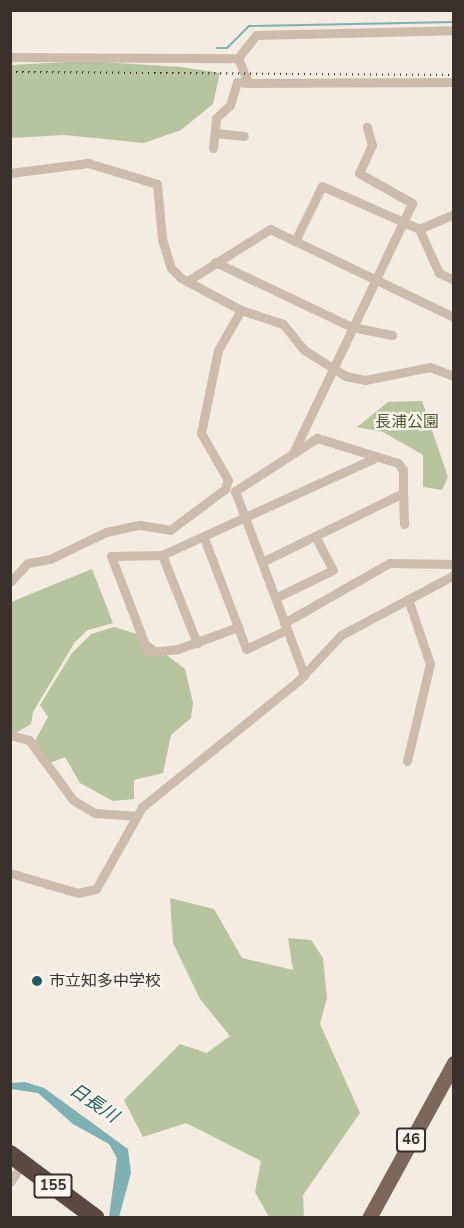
<!DOCTYPE html>
<meta charset="utf-8">
<style>
body{margin:0}
#map{position:relative;width:464px;height:1228px;overflow:hidden;background:#f4ebe1;font-family:"Nunito Sans","Noto Sans JP",sans-serif}
div>[style]{position:absolute}
[style*='--x']{left:calc(var(--x)*1px);top:calc(var(--y)*1px);width:calc(var(--w)*1px);rotate:calc(var(--a)*1deg)}
.green>*{inset:0;background:#b8c4a0}
.water>*{inset:0;background:#7fb0b2}
.stream>*{height:2px;margin:-1px;padding:0 1px;transform-origin:1px;border-radius:1px;background:#7fb0b2}
.street>*{height:9px;margin:-4.5px;padding:0 4.5px;transform-origin:4.5px;border-radius:4.5px;background:#cdbbac}
.primary>*{height:15px;margin:-7.5px;padding:0 7.5px;transform-origin:7.5px;border-radius:7.5px;background:#7d675c}
.highway>*{height:18px;margin:-9px;padding:0 9px;transform-origin:9px;border-radius:9px;background:#5c4a42}
.rail>*{height:2px;margin-top:-1px;transform-origin:0;background:repeating-linear-gradient(90deg,#3b302b 0 1.5px,transparent 0 6px)}
.dots>*{width:16px;height:16px;translate:-50% -50%;box-sizing:border-box;border:3px solid #fbf5ee;border-radius:50%}
span{translate:-50% -50%;white-space:nowrap;text-align:center;line-height:1.15;-webkit-text-stroke:4.5px #fbf5ee;paint-order:stroke}
.shield-label span{padding:2px 4px;background:#fbf5ee;border:2px solid;border-radius:4px;-webkit-text-stroke-width:0}
.shield-label{font-size:15px;color:#3b302b;font-weight:700}
.park-label{font-size:16px;color:#4a5a2e}
.poi-label{font-size:16px;color:#3b302b}
.left{translate:0 -50%;text-align:left}
.water-label{font-size:18px;color:#1f5a5e;font-style:italic}
.frame{position:absolute;inset:0;border:12px solid #3b302b;pointer-events:none}
</style>
<div id="map">
<div class="green">
<div style="clip-path:polygon(86px 61px,181px 67px,220px 73px,213px 104px,181px 130px,144px 143px,65px 135px,11px 138px,10px 65px)"></div>
<div style="clip-path:polygon(422px 401px,448px 477px,442px 490px,423px 487px,423px 455px,383px 432px,357px 427px,388px 402px)"></div>
<div style="clip-path:polygon(92px 569px,113px 623px,88px 630px,75px 642px,33px 712px,31px 724px,11px 736px,11px 602px)"></div>
<div style="clip-path:polygon(114px 627px,140px 635px,185px 669px,193px 703px,191px 718px,171px 735px,163px 773px,134px 780px,134px 799px,113px 801px,80px 783px,65px 757px,50px 763px,35px 741px,48px 717px,40px 705px,72px 653px,91px 634px)"></div>
<div style="clip-path:polygon(170px 898px,214px 909px,242px 958px,293px 970px,288px 938px,311px 940px,323px 958px,327px 998px,320px 1024px,360px 1113px,303px 1195px,304px 1217px,269px 1217px,255px 1192px,261px 1161px,186px 1123px,143px 1137px,124px 1100px,180px 1044px,207px 1053px,230px 1036px,200px 999px,173px 943px)"></div>
</div>
<div class="water">
<div style="clip-path:polygon(25px 1082px,44px 1088px,128px 1149px,131px 1173px,119px 1217px,109px 1217px,117px 1158px,109px 1144px,73px 1124px,38px 1093px,11px 1089px,11px 1083px)"></div>
</div>
<div class="stream">
<div style="--x:217;--y:48;--w:10;--a:0"></div>
<div style="--x:227;--y:48;--w:31;--a:-45"></div>
<div style="--x:249;--y:26;--w:205;--a:-1.1"></div>
</div>
<div class="street">
<div style="--x:10;--y:57;--w:228;--a:0.3"></div>
<div style="--x:238;--y:58;--w:27;--a:68"></div>
<div style="--x:248;--y:83;--w:206;--a:-0.3"></div>
<div style="--x:238;--y:58;--w:29;--a:-52"></div>
<div style="--x:256;--y:35;--w:198;--a:-1.4"></div>
<div style="--x:215;--y:133;--w:29;--a:6"></div>
<div style="--x:213;--y:148;--w:30;--a:-84"></div>
<div style="--x:216;--y:118;--w:19;--a:-43"></div>
<div style="--x:230;--y:105;--w:24;--a:-73"></div>
<div style="--x:237;--y:82;--w:11;--a:5"></div>
<div style="--x:10;--y:173;--w:79;--a:-7.3"></div>
<div style="--x:88;--y:163;--w:72;--a:16.9"></div>
<div style="--x:157;--y:184;--w:55;--a:84.8"></div>
<div style="--x:162;--y:239;--w:30;--a:73"></div>
<div style="--x:171;--y:268;--w:14;--a:45"></div>
<div style="--x:181;--y:278;--w:68;--a:28.1"></div>
<div style="--x:241;--y:310;--w:44;--a:18.4"></div>
<div style="--x:283;--y:324;--w:33;--a:51"></div>
<div style="--x:304;--y:350;--w:49;--a:31.8"></div>
<div style="--x:346;--y:376;--w:19;--a:12"></div>
<div style="--x:365;--y:380;--w:66;--a:-11.3"></div>
<div style="--x:430;--y:367;--w:26;--a:21"></div>
<div style="--x:419;--y:229;--w:38;--a:-23"></div>
<div style="--x:295;--y:241;--w:61;--a:-63.9"></div>
<div style="--x:322;--y:186;--w:106;--a:23.9"></div>
<div style="--x:419;--y:229;--w:48;--a:65.6"></div>
<div style="--x:439;--y:273;--w:17;--a:25"></div>
<div style="--x:215;--y:262;--w:152;--a:25.4"></div>
<div style="--x:352;--y:327;--w:41;--a:11.3"></div>
<div style="--x:189;--y:280;--w:96;--a:-32.2"></div>
<div style="--x:270;--y:229;--w:204;--a:25.6"></div>
<div style="--x:293;--y:453;--w:277;--a:-64.5"></div>
<div style="--x:412;--y:203;--w:61;--a:-150.5"></div>
<div style="--x:359;--y:173;--w:31;--a:-65"></div>
<div style="--x:372;--y:145;--w:19;--a:-106"></div>
<div style="--x:403;--y:493;--w:31;--a:88"></div>
<div style="--x:204;--y:538;--w:95;--a:69.1"></div>
<div style="--x:162;--y:555;--w:95;--a:68.3"></div>
<div style="--x:262;--y:562;--w:157;--a:-26.1"></div>
<div style="--x:403;--y:493;--w:23;--a:-90"></div>
<div style="--x:403;--y:470;--w:9;--a:-126"></div>
<div style="--x:398;--y:463;--w:85;--a:-162.8"></div>
<div style="--x:317;--y:438;--w:98;--a:147.1"></div>
<div style="--x:235;--y:491;--w:197;--a:69.4"></div>
<div style="--x:10;--y:582;--w:26;--a:-47"></div>
<div style="--x:28;--y:563;--w:22;--a:-10"></div>
<div style="--x:50;--y:559;--w:62;--a:-25.7"></div>
<div style="--x:106;--y:532;--w:35;--a:-12"></div>
<div style="--x:140;--y:525;--w:30;--a:9"></div>
<div style="--x:170;--y:530;--w:69;--a:-36.7"></div>
<div style="--x:225;--y:489;--w:9;--a:-72"></div>
<div style="--x:228;--y:480;--w:54;--a:-119.9"></div>
<div style="--x:201;--y:433;--w:85;--a:-78.4"></div>
<div style="--x:218;--y:350;--w:46;--a:-60.1"></div>
<div style="--x:275;--y:598;--w:64;--a:-25.8"></div>
<div style="--x:333;--y:570;--w:38;--a:-118"></div>
<div style="--x:284;--y:623;--w:121;--a:-29.7"></div>
<div style="--x:389;--y:563;--w:65;--a:0.9"></div>
<div style="--x:286;--y:630;--w:44;--a:154.6"></div>
<div style="--x:246;--y:649;--w:23;--a:-110"></div>
<div style="--x:238;--y:627;--w:64;--a:159.9"></div>
<div style="--x:178;--y:649;--w:30;--a:174"></div>
<div style="--x:148;--y:652;--w:103;--a:-111.1"></div>
<div style="--x:111;--y:556;--w:51;--a:-1.1"></div>
<div style="--x:162;--y:555;--w:236;--a:-24.5"></div>
<div style="--x:10;--y:735;--w:20;--a:15"></div>
<div style="--x:29;--y:740;--w:74;--a:53.7"></div>
<div style="--x:73;--y:800;--w:26;--a:31"></div>
<div style="--x:95;--y:813;--w:39;--a:4"></div>
<div style="--x:407;--y:761;--w:100;--a:-76.7"></div>
<div style="--x:430;--y:664;--w:69;--a:-108.7"></div>
<div style="--x:10;--y:873;--w:71;--a:16.4"></div>
<div style="--x:78;--y:893;--w:18;--a:-13"></div>
<div style="--x:96;--y:889;--w:94;--a:-60.7"></div>
<div style="--x:142;--y:807;--w:201;--a:-38.9"></div>
<div style="--x:298;--y:681;--w:63;--a:-46.9"></div>
<div style="--x:341;--y:635;--w:128;--a:-28"></div>
<div style="--x:10;--y:1182;--w:23;--a:-56"></div>
</div>
<div class="primary">
<div style="--x:369;--y:1218;--w:177;--a:-61.3"></div>
</div>
<div class="highway">
<div style="--x:10;--y:1154;--w:107;--a:36.7"></div>
</div>
<div class="rail">
<div style="--x:10;--y:72;--w:444;--a:0.4"></div>
</div>
<div class="dots">
<div style="left:37px;top:981px;background:#1f5a5e"></div>
</div>
<div class="shield-label">
<span style="left:411px;top:1140px">46</span>
<span style="left:53px;top:1186px">155</span>
</div>
<div class="park-label">
<span style="left:407px;top:422px">長浦公園</span>
</div>
<div class="poi-label">
<span class="left" style="left:49px;top:981px">市立知多中学校</span>
</div>
<div class="water-label">
<span style="left:94px;top:1103px;rotate:34deg">日長川</span>
</div>
<div class="frame"></div>
</div>
